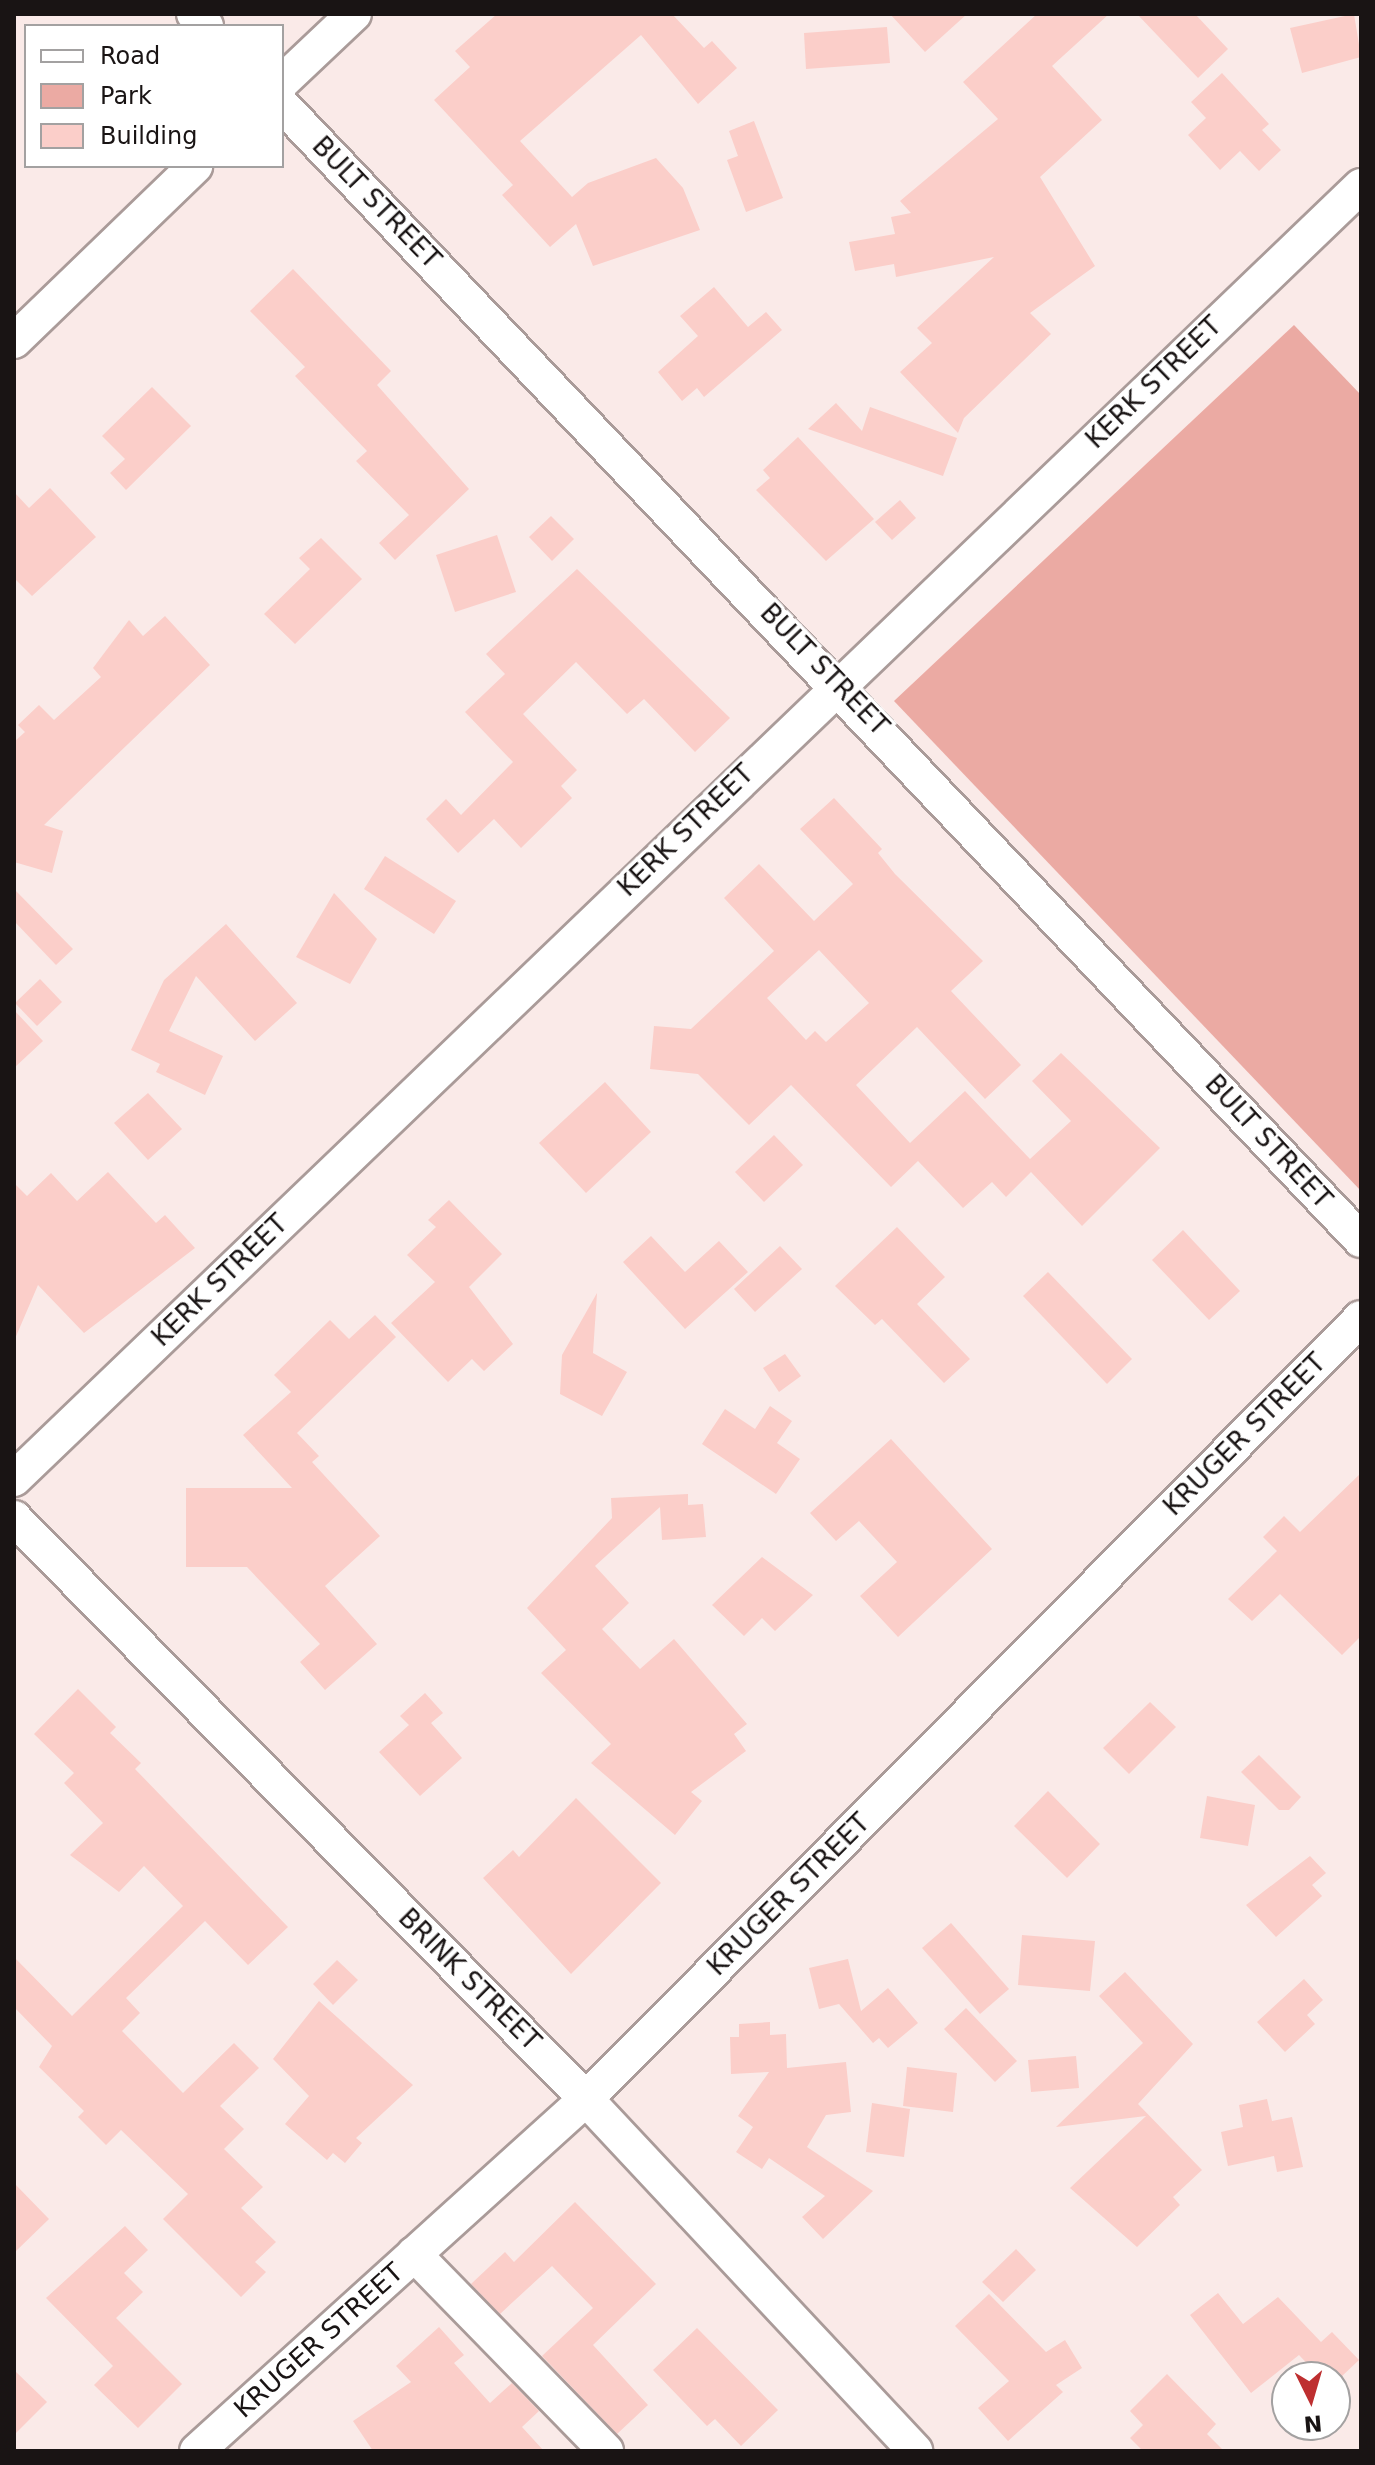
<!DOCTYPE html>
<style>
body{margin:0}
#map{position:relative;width:1375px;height:2465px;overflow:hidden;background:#faeae8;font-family:"DejaVu Sans",sans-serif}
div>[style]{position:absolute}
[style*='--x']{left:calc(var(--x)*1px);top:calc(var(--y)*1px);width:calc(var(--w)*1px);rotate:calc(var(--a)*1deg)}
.green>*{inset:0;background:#ebaaa3}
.building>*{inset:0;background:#fbcec9}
.roads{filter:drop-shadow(2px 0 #aa9b99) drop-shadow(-2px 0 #aa9b99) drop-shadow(0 2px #aa9b99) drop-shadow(0 -2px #aa9b99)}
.minor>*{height:34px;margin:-17px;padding:0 17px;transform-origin:17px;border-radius:17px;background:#fff}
span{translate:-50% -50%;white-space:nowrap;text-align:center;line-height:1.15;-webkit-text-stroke:7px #fff;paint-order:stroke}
.street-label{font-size:26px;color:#191414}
.frame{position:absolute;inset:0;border:16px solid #191414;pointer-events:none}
.legend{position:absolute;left:24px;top:24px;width:260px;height:144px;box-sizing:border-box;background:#fff;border:2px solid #a3a1a1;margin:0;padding:10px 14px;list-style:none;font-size:24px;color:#191414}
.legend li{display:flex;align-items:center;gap:16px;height:40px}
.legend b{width:40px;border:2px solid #a3a1a1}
.north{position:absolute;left:1271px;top:2361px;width:80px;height:80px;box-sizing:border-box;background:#fff;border:2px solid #a3a1a1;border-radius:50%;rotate:175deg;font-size:22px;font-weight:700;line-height:32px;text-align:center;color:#191414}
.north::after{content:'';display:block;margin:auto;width:28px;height:36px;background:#be2f30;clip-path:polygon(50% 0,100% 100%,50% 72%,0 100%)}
</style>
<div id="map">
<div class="green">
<div style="clip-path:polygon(1294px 325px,1361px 395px,1361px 1191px,894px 701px)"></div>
</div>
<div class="building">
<div style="clip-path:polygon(497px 14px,672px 14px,704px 48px,712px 41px,737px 68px,698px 104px,641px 35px,520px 141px,572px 197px,588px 183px,656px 158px,683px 188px,700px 230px,593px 266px,576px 224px,550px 247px,502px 195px,513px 185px,434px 100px,470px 67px,455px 51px)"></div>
<div style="clip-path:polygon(890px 14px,967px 14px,925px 52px)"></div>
<div style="clip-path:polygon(1037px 14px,1109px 14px,1052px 66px,1102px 120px,1040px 177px,1095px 266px,1030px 313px,1051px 334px,964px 418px,958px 433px,900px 372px,932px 343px,917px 328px,994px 257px,896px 277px,894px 264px,855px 271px,849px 242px,895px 234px,891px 217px,911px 213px,900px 201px,998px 119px,963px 82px)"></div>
<div style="clip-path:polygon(1137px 14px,1195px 14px,1228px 49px,1198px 78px)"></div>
<div style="clip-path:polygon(1354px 14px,1361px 57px,1302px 73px,1290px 28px)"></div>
<div style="clip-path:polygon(887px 27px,890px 63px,806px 69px,804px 33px)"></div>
<div style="clip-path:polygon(1222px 73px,1269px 124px,1262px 130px,1281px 150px,1259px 171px,1240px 151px,1220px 170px,1188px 135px,1206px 118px,1191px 102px)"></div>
<div style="clip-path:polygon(754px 121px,783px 198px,746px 212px,727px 160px,738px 156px,729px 131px)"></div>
<div style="clip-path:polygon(293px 269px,391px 371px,377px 385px,469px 489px,395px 560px,379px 543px,409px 515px,356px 461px,367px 451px,295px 376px,305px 367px,250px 311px)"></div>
<div style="clip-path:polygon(714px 287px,748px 327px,766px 312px,782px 330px,704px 397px,697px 388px,682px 401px,658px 372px,698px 336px,680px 316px)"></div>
<div style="clip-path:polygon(152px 387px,191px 426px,126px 490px,110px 473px,125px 459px,102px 436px)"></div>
<div style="clip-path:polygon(836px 403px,862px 431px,870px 407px,957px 438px,943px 476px,808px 429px)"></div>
<div style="clip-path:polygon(798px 437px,874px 519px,826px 561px,756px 490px,770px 478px,763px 470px)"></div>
<div style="clip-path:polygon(50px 488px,96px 537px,32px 596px,14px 578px,14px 492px,29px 508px)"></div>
<div style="clip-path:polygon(900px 500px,916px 518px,892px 540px,875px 522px)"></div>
<div style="clip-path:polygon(551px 516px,574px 539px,552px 561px,529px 537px)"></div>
<div style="clip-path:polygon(497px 535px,516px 592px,455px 612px,436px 555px)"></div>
<div style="clip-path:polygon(321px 538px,362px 579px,295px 644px,264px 614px,310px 569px,299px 558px)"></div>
<div style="clip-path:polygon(577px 569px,730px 718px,695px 752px,644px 699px,627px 714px,576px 662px,523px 714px,577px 770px,561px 786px,572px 798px,521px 848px,494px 819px,458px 853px,426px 819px,446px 799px,461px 815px,513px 762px,465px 712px,505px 674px,486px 654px)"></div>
<div style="clip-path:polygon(165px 616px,210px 665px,44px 825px,63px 831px,52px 873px,14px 862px,14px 742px,25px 732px,18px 725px,39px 705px,54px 720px,101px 677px,93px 668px,129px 620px,143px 636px)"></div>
<div style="clip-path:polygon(evenodd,834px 798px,882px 849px,878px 853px,895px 874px,983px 961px,951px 991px,1021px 1065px,985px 1099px,917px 1027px,856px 1085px,910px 1143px,965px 1091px,1030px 1159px,1071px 1121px,1032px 1081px,1061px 1053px,1160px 1148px,1082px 1226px,1031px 1172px,1006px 1197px,992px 1182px,963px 1208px,918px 1161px,891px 1187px,791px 1085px,749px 1125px,698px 1074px,650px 1069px,654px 1026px,691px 1029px,774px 951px,724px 898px,759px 864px,814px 921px,853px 884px,800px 829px,834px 798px,819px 950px,869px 1003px,826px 1042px,815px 1031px,806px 1040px,767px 998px,819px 950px)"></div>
<div style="clip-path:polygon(385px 856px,456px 901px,434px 934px,364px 889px)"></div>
<div style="clip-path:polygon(15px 890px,73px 949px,56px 965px,14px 921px)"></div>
<div style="clip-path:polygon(334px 893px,377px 939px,350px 984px,296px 957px)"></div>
<div style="clip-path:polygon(226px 924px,297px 1003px,255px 1041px,196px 976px,169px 1031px,223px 1056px,205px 1095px,156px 1072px,160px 1064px,131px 1050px,164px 980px)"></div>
<div style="clip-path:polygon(40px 979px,62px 1002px,37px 1026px,15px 1003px)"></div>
<div style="clip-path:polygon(14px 1010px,43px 1041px,14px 1068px)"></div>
<div style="clip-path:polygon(605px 1082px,651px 1132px,586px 1193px,539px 1143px)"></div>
<div style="clip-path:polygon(148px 1093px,182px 1129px,148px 1160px,114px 1123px)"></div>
<div style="clip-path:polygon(774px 1135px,803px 1165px,764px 1202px,735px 1172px)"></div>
<div style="clip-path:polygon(108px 1172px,156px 1223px,165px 1215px,195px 1248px,84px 1333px,38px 1285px,14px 1341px,14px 1183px,27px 1196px,51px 1173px,77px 1201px)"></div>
<div style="clip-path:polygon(449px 1200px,502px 1254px,469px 1287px,513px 1344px,484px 1371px,472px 1359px,448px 1382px,391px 1323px,435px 1282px,407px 1255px,436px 1227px,428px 1220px)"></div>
<div style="clip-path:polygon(897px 1227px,945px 1277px,917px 1304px,970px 1359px,944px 1383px,882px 1319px,875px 1325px,835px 1286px)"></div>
<div style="clip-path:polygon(1183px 1230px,1240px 1291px,1209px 1320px,1152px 1260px)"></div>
<div style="clip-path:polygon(651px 1236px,685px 1272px,719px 1241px,748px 1272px,685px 1329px,623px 1262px)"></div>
<div style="clip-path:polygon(780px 1246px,802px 1269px,755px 1312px,734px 1289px)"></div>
<div style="clip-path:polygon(1048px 1272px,1132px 1359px,1107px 1384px,1023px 1296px)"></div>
<div style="clip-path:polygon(597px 1293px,593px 1353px,627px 1372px,602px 1416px,560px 1394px,562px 1355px)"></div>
<div style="clip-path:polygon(375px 1315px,396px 1337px,297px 1433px,319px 1456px,312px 1462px,380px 1536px,325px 1586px,377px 1644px,325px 1690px,300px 1662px,320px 1644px,247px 1567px,186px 1567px,186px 1488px,292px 1488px,243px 1435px,291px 1392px,274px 1375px,330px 1320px,349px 1339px)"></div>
<div style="clip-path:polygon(785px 1354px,801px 1376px,779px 1392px,763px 1368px)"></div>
<div style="clip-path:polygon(770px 1406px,792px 1421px,777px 1443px,800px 1459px,776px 1494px,702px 1444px,725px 1409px,755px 1429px)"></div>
<div style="clip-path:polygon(891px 1439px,992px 1549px,898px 1637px,860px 1596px,897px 1562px,859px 1521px,836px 1541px,810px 1513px)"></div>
<div style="clip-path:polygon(1361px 1473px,1361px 1636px,1342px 1655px,1280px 1594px,1252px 1621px,1228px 1599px,1277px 1551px,1263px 1537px,1284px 1516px,1300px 1532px)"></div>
<div style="clip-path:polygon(688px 1494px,688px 1505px,703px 1504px,706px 1537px,662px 1540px,660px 1507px,595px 1566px,629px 1603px,602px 1629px,640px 1669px,674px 1639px,747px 1724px,734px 1734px,746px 1751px,691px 1792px,702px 1801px,675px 1835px,591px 1763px,611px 1744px,541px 1673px,566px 1650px,527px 1608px,612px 1518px,611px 1498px)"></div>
<div style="clip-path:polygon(762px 1557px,813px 1595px,775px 1631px,762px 1618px,744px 1636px,712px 1605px)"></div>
<div style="clip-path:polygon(78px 1689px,116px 1727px,110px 1733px,141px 1763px,135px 1769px,288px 1927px,248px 1965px,205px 1921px,126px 1998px,140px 2013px,122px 2031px,183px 2093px,234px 2043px,259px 2068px,220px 2106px,244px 2129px,224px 2149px,263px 2187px,241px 2208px,276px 2242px,255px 2262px,266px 2272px,241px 2297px,163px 2219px,188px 2194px,121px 2130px,106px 2145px,78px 2117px,84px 2111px,39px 2067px,52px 2046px,14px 2007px,14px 1957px,72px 2016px,183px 1906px,144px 1866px,119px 1892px,70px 1855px,103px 1823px,64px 1783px,74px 1773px,34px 1734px)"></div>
<div style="clip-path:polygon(425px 1693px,443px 1713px,431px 1723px,462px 1758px,420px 1796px,379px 1752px,409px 1725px,400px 1716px)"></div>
<div style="clip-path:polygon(1150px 1702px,1176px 1727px,1129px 1774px,1103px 1748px)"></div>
<div style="clip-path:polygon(1259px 1755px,1301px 1797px,1289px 1810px,1279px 1810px,1241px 1772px)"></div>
<div style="clip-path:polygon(1048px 1791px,1100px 1844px,1067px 1878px,1014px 1826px)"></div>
<div style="clip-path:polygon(1207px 1796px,1255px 1805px,1248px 1846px,1200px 1838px)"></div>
<div style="clip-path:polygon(576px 1798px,661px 1883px,571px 1974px,483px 1878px,513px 1850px,519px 1857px)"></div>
<div style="clip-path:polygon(1310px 1856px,1326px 1873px,1312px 1885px,1322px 1896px,1276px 1937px,1246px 1905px)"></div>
<div style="clip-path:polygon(951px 1923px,1009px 1989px,980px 2014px,922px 1948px)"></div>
<div style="clip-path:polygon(1022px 1935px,1095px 1941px,1090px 1991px,1018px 1985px)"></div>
<div style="clip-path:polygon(848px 1959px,861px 2011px,888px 1988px,918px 2023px,888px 2048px,879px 2038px,873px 2043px,839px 2004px,819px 2009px,809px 1968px)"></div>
<div style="clip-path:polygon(337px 1960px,358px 1980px,333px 2005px,313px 1984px)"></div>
<div style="clip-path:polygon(1125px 1972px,1193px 2044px,1138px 2104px,1202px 2170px,1173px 2197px,1180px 2205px,1137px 2247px,1070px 2188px,1146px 2116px,1056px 2127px,1143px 2043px,1099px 1996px)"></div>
<div style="clip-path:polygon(1304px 1979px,1323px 2000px,1307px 2015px,1315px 2024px,1285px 2052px,1257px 2022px)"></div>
<div style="clip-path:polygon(319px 2001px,413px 2085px,356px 2138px,362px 2143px,345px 2163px,333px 2153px,327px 2160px,285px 2124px,309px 2096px,273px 2059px)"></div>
<div style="clip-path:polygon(966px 2008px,1017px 2061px,995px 2082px,944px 2029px)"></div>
<div style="clip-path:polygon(770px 2022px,770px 2035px,786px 2034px,787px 2068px,846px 2062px,851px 2112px,826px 2115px,807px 2147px,873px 2191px,823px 2239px,802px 2217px,825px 2196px,769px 2158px,762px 2169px,736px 2152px,753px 2127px,738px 2116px,769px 2072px,731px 2074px,730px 2037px,739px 2037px,739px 2024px)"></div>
<div style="clip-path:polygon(1076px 2056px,1079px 2088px,1031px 2092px,1028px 2060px)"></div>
<div style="clip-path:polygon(907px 2067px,957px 2073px,953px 2112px,903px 2106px)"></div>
<div style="clip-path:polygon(1267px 2099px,1272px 2121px,1292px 2117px,1303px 2167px,1277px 2172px,1274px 2156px,1228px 2166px,1221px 2132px,1243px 2127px,1239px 2105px)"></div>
<div style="clip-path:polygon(872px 2103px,910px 2109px,904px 2157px,866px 2152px)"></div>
<div style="clip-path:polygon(14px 2183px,49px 2219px,14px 2253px)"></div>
<div style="clip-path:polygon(575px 2202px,656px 2284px,593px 2345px,648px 2405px,617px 2434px,542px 2356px,593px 2308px,552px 2266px,500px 2314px,471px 2284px,505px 2252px,514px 2262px)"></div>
<div style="clip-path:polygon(125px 2226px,148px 2250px,124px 2273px,143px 2292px,116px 2318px,182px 2384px,138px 2428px,94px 2385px,113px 2366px,46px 2298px)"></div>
<div style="clip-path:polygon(1016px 2249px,1036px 2270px,1003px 2302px,982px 2282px)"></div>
<div style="clip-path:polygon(1218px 2293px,1243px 2324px,1278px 2297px,1321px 2342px,1332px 2332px,1359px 2360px,1341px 2377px,1320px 2377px,1299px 2355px,1251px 2393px,1190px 2315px)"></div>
<div style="clip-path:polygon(989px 2294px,1046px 2352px,1065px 2340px,1082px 2368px,1056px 2385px,1063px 2392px,1008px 2441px,978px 2408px,1009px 2381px,955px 2326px)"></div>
<div style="clip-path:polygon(439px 2327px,464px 2355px,454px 2363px,490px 2403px,512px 2383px,539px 2411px,522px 2427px,544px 2451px,373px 2451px,353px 2421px,411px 2382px,396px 2366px)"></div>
<div style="clip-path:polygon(697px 2328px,778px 2410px,741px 2446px,715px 2419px,707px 2426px,653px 2370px)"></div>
<div style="clip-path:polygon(14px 2370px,47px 2402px,14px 2435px)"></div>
<div style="clip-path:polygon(1167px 2374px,1216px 2424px,1207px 2434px,1224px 2451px,1143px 2451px,1130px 2438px,1143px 2425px,1130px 2411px)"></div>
</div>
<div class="roads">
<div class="minor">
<div style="--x:194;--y:14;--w:17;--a:45"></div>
<div style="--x:282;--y:82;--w:99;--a:-43.4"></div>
<div style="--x:282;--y:105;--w:1566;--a:46.45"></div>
<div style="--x:14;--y:341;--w:252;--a:-44"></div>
<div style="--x:14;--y:1479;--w:1867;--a:-43.83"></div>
<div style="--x:14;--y:1518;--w:815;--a:45.45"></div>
<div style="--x:586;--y:2099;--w:482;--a:46.9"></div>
<div style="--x:414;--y:2254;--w:275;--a:45.7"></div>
<div style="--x:197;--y:2451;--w:525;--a:-42.14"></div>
<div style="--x:586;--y:2099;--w:1100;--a:-45.22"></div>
</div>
</div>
<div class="street-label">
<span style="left:376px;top:203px;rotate:46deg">BULT STREET</span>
<span style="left:1154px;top:383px;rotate:-44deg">KERK STREET</span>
<span style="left:824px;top:670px;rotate:46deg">BULT STREET</span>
<span style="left:686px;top:831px;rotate:-44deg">KERK STREET</span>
<span style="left:1268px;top:1142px;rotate:47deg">BULT STREET</span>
<span style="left:220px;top:1281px;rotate:-44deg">KERK STREET</span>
<span style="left:1245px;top:1435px;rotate:-45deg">KRUGER STREET</span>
<span style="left:789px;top:1895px;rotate:-45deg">KRUGER STREET</span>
<span style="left:469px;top:1980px;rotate:45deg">BRINK STREET</span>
<span style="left:319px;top:2341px;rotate:-42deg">KRUGER STREET</span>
</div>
<div class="frame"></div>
<ul class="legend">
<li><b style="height:10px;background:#fff"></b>Road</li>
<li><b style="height:22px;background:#ebaaa3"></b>Park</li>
<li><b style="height:22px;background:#fbcec9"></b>Building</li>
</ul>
<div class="north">N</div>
</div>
